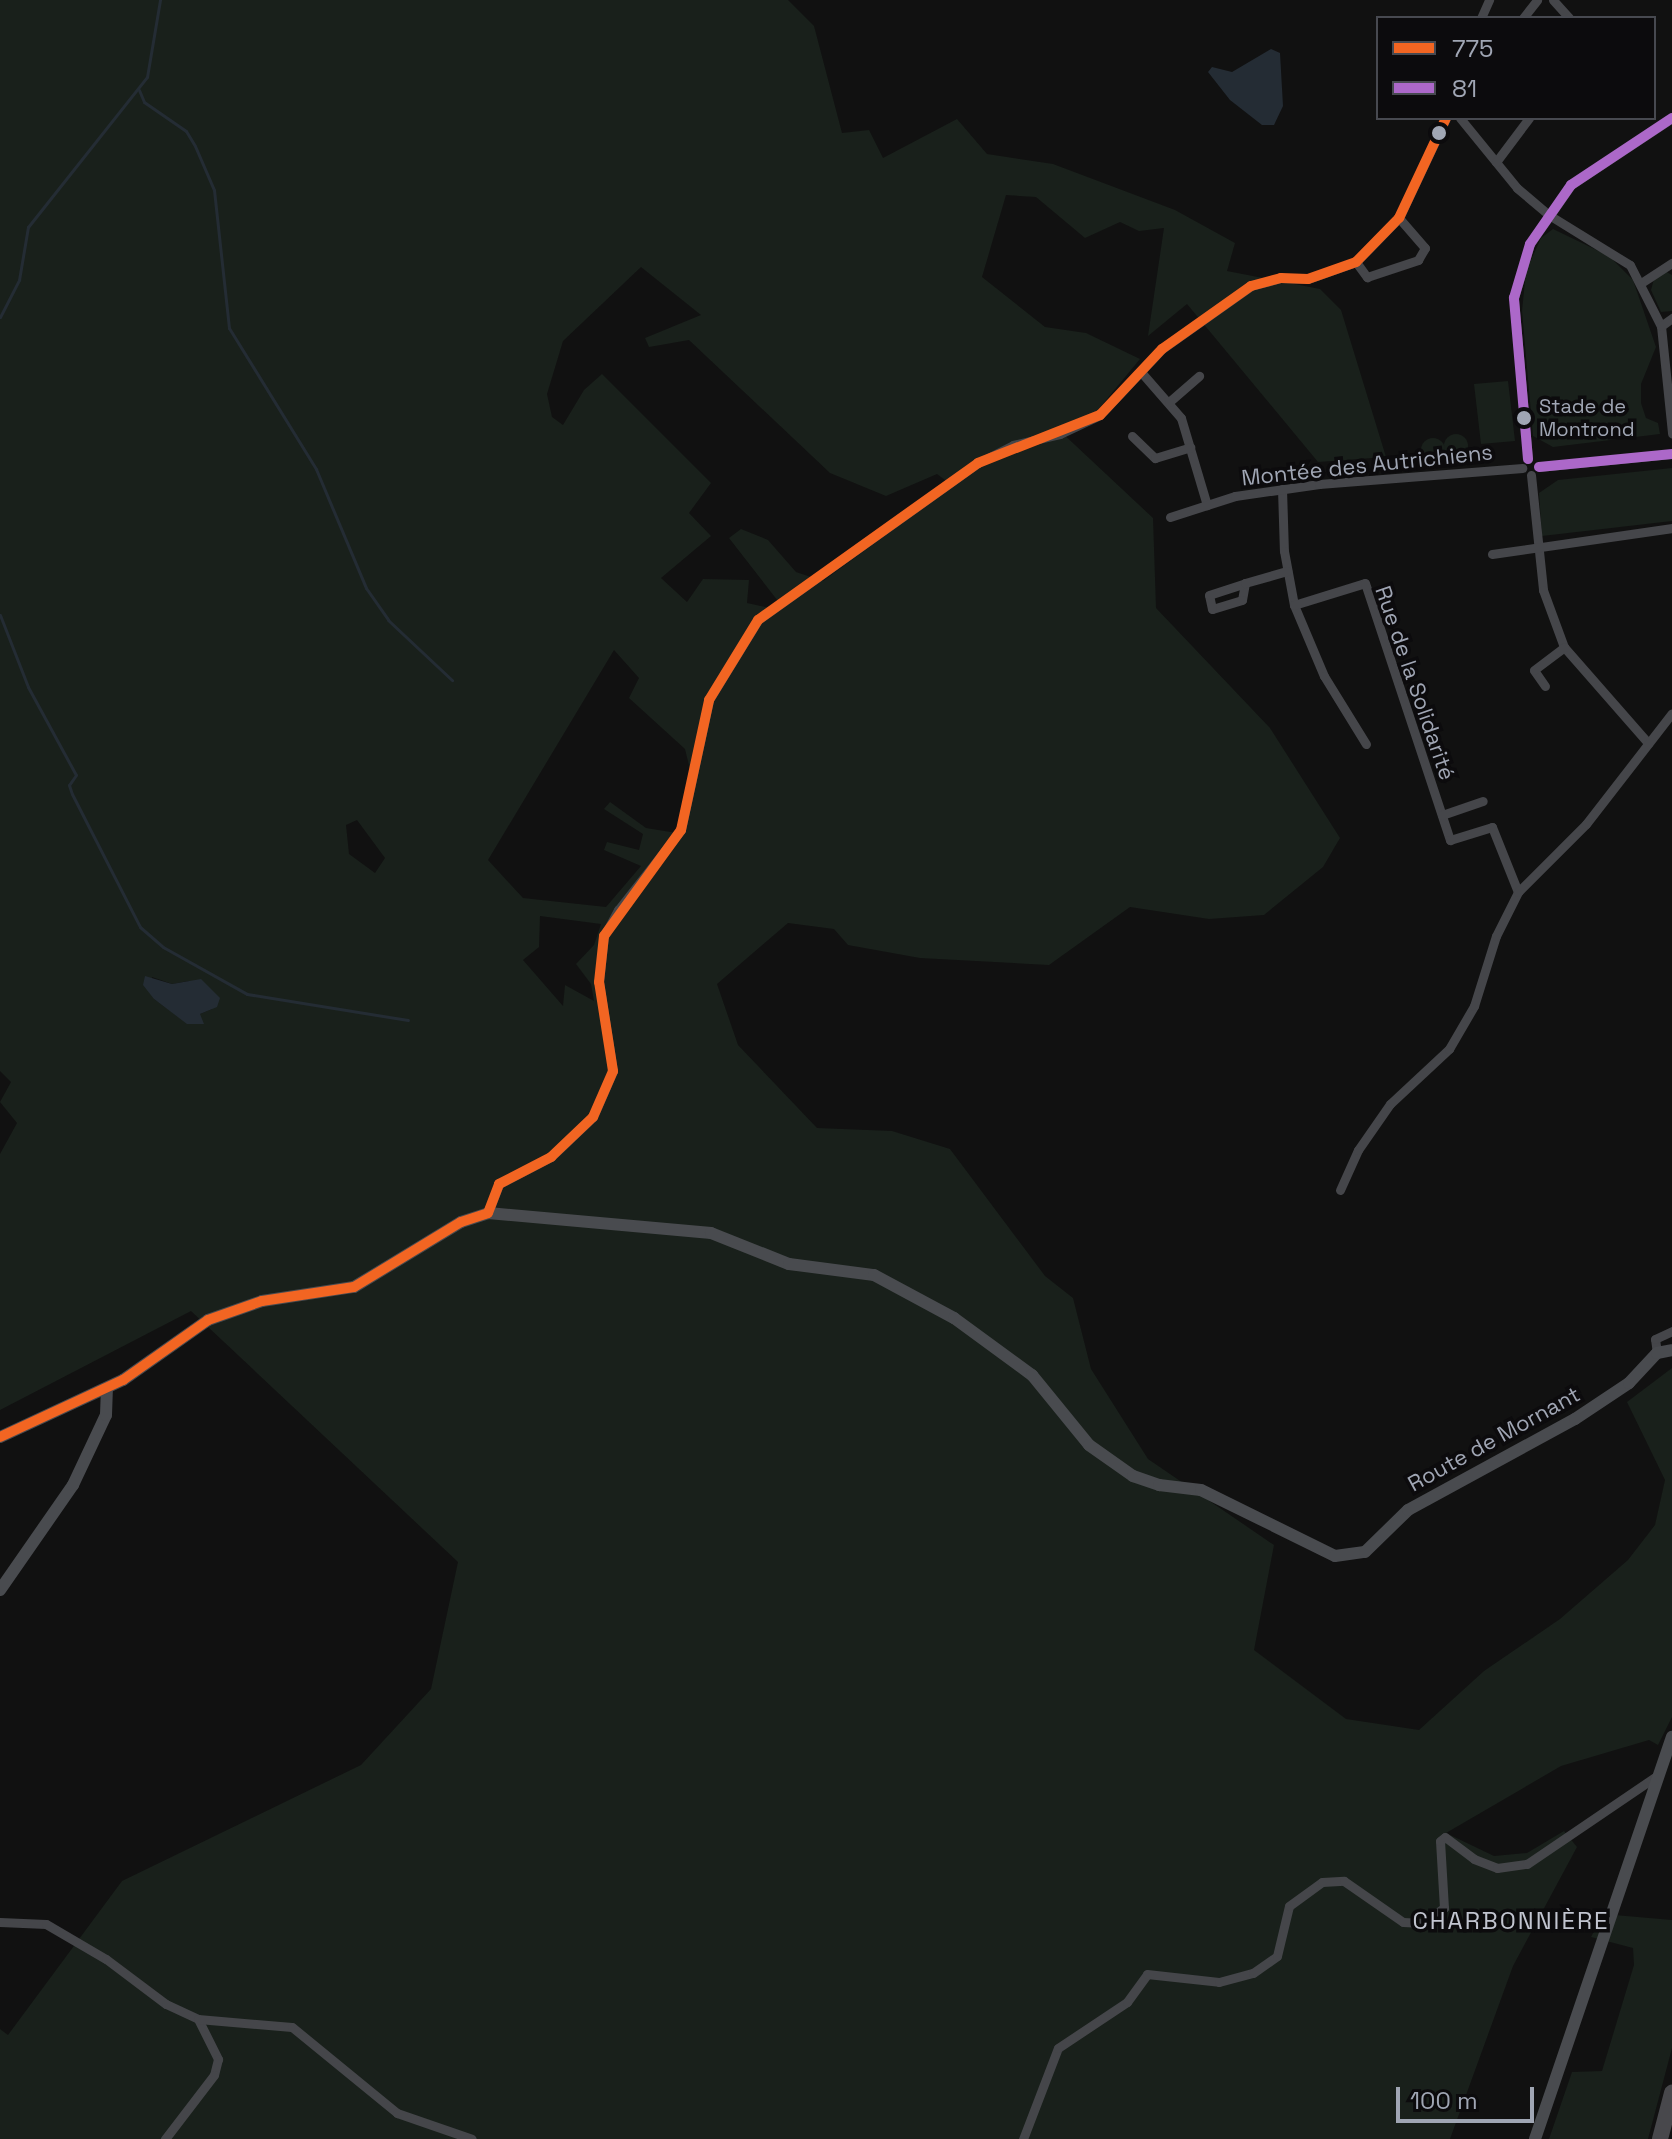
<!DOCTYPE html>
<meta charset="utf-8">
<style>
body{margin:0}
#map{position:relative;width:1672px;height:2139px;overflow:hidden;background:#111;font-family:"Space Grotesk",sans-serif}
div>[style]{position:absolute}
[style*='--x']{left:calc(var(--x)*1px);top:calc(var(--y)*1px);width:calc(var(--w)*1px);rotate:calc(var(--a)*1deg)}
.green>*{inset:0;background:#19201b}
.round{border-radius:50%}
.water>*{inset:0;background:#242c34}
.stream>*{height:3px;margin:-1.5px;padding:0 1.5px;transform-origin:1.5px;border-radius:1.5px;background:#242c34}
.street>*{height:9px;margin:-4.5px;padding:0 4.5px;transform-origin:4.5px;border-radius:4.5px;background:#45464a}
.secondary>*{height:12px;margin:-6px;padding:0 6px;transform-origin:6px;border-radius:6px;background:#494b4f}
.highway>*{height:16px;margin:-8px;padding:0 8px;transform-origin:8px;border-radius:8px;background:#48484c}
.bus-1>*{height:10px;margin:-5px;padding:0 5px;transform-origin:5px;border-radius:5px;background:#f26522}
.bus-2>*{height:10px;margin:-5px;padding:0 5px;transform-origin:5px;border-radius:5px;background:#ac68c9}
.dots>*{width:22px;height:22px;translate:-50% -50%;box-sizing:border-box;border:4px solid #0c0b0d;border-radius:50%}
span{translate:-50% -50%;white-space:nowrap;text-align:center;line-height:1.15;-webkit-text-stroke:7px #0c0b0d;paint-order:stroke}
.bus-label{font-size:20px;color:#a0a6b4}
.left{translate:0 -50%;text-align:left}
.street-label{font-size:22px;color:#a0a6b4}
.neighbourhood-label{font-size:24px;color:#c2c5d0;letter-spacing:2px}
.legend{position:absolute;left:1376px;top:16px;width:280px;height:104px;box-sizing:border-box;background:#0c0b0d;border:2px solid #474950;margin:0;padding:10px 14px;list-style:none;font-size:24px;color:#a0a6b4}
.legend li{display:flex;align-items:center;gap:16px;height:40px}
.legend b{width:40px;border:2px solid #474950}
.scale{position:absolute;left:1396px;top:2087px;width:138px;height:36px;box-sizing:border-box;border:4px solid #a0a6b4;border-top:0;padding-left:10px;font-size:24px;line-height:28px;white-space:nowrap;color:#a0a6b4;-webkit-text-stroke:6px #0c0b0d;paint-order:stroke}
</style>
<div id="map">
<div class="green">
<div style="clip-path:polygon(evenodd,0 0,788px 0,814px 26px,842px 133px,869px 130px,883px 158px,957px 119px,987px 154px,1053px 164px,1175px 210px,1235px 243px,1227px 271px,1320px 289px,1341px 310px,1386px 457px,1318px 462px,1187px 304px,1148px 336px,1164px 228px,1139px 231px,1120px 222px,1085px 238px,1036px 197px,1006px 195px,982px 277px,1045px 327px,1086px 333px,1140px 359px,1097px 411px,1059px 430px,1153px 518px,1156px 608px,1270px 728px,1340px 838px,1323px 867px,1264px 915px,1209px 919px,1130px 907px,1049px 965px,920px 958px,848px 945px,834px 929px,788px 923px,717px 984px,738px 1045px,817px 1128px,892px 1131px,950px 1149px,1045px 1276px,1073px 1298px,1091px 1369px,1148px 1459px,1274px 1545px,1254px 1650px,1346px 1719px,1419px 1730px,1484px 1671px,1560px 1619px,1628px 1560px,1655px 1525px,1665px 1480px,1627px 1402px,1672px 1368px,1672px 1717px,1658px 1745px,1649px 1740px,1561px 1766px,1446px 1833px,1494px 1856px,1527px 1853px,1564px 1831px,1577px 1847px,1513px 1966px,1450px 2139px,0 2139px,0 2029px,8px 2035px,122px 1881px,361px 1765px,431px 1689px,458px 1562px,191px 1311px,0 1410px,0 1154px,17px 1123px,0 1102px,11px 1082px,0 1071px,0 0,641px 267px,701px 315px,645px 338px,649px 347px,689px 340px,830px 473px,886px 496px,937px 474px,953px 486px,823px 581px,796px 572px,768px 540px,741px 529px,729px 538px,781px 605px,774px 609px,747px 603px,749px 580px,703px 579px,687px 602px,661px 578px,711px 536px,689px 513px,711px 483px,602px 374px,584px 390px,563px 425px,552px 417px,547px 394px,563px 341px,641px 267px,0 0,614px 650px,639px 678px,629px 698px,685px 749px,695px 790px,683px 834px,646px 828px,610px 802px,604px 809px,643px 834px,639px 850px,607px 842px,604px 850px,641px 866px,606px 907px,523px 898px,488px 860px,614px 650px,0 0,357px 820px,385px 858px,375px 873px,349px 854px,346px 825px,357px 820px,0 0,540px 916px,601px 924px,594px 945px,576px 964px,591px 984px,594px 1001px,565px 985px,563px 1006px,523px 960px,539px 947px,540px 916px,0 0,152px 977px,172px 984px,189px 981px,212px 993px,212px 1009px,200px 1014px,200px 1020px,176px 1015px,154px 999px,152px 977px)"></div>
<div style="clip-path:polygon(1553px 229px,1609px 256px,1633px 280px,1656px 347px,1641px 384px,1641px 403px,1646px 418px,1658px 423px,1660px 434px,1553px 447px,1533px 436px,1522px 311px,1526px 271px,1541px 238px)"></div>
<div style="clip-path:polygon(1665px 271px,1672px 275px,1672px 311px,1661px 312px,1651px 290px,1654px 279px)"></div>
<div style="clip-path:polygon(1508px 381px,1515px 441px,1481px 444px,1474px 384px)"></div>
<div class="round" style="left:1444px;top:434px;width:24px;height:24px"></div>
<div class="round" style="left:1421px;top:438px;width:24px;height:24px"></div>
<div style="clip-path:polygon(1672px 468px,1672px 521px,1542px 536px,1539px 493px,1558px 480px)"></div>
<div style="clip-path:polygon(1603px 1914px,1672px 1920px,1672px 2048px,1648px 2139px,1549px 2139px,1572px 2072px,1602px 2071px,1634px 1965px,1633px 1948px,1591px 1937px)"></div>
</div>
<div class="water">
<div style="clip-path:polygon(1271px 49px,1280px 53px,1283px 106px,1274px 125px,1262px 125px,1230px 100px,1208px 72px,1212px 67px,1232px 72px)"></div>
<div style="clip-path:polygon(145px 976px,172px 984px,201px 979px,220px 998px,217px 1007px,200px 1014px,204px 1024px,187px 1024px,154px 999px,143px 985px)"></div>
</div>
<div class="stream">
<div style="--x:139;--y:90;--w:13;--a:67"></div>
<div style="--x:144;--y:102;--w:51;--a:34.6"></div>
<div style="--x:186;--y:131;--w:17;--a:59"></div>
<div style="--x:195;--y:146;--w:48;--a:66.6"></div>
<div style="--x:214;--y:190;--w:139;--a:83.8"></div>
<div style="--x:229;--y:328;--w:166;--a:58.3"></div>
<div style="--x:316;--y:469;--w:129;--a:67.2"></div>
<div style="--x:366;--y:588;--w:39;--a:55"></div>
<div style="--x:388;--y:620;--w:88;--a:43.2"></div>
<div style="--x:0;--y:317;--w:42;--a:-62.8"></div>
<div style="--x:19;--y:280;--w:54;--a:-80.4"></div>
<div style="--x:28;--y:227;--w:191;--a:-51.6"></div>
<div style="--x:147;--y:77;--w:78;--a:-80.4"></div>
<div style="--x:0;--y:615;--w:77;--a:68.7"></div>
<div style="--x:28;--y:687;--w:100;--a:61.4"></div>
<div style="--x:76;--y:775;--w:12;--a:125"></div>
<div style="--x:69;--y:785;--w:9;--a:72"></div>
<div style="--x:72;--y:794;--w:149;--a:62.9"></div>
<div style="--x:140;--y:927;--w:30;--a:41"></div>
<div style="--x:163;--y:947;--w:96;--a:29.2"></div>
<div style="--x:247;--y:994;--w:163;--a:9.2"></div>
</div>
<div class="street">
<div style="--x:1553;--y:0;--w:24;--a:48"></div>
<div style="--x:1481;--y:18;--w:20;--a:-66"></div>
<div style="--x:1523;--y:18;--w:23;--a:-52"></div>
<div style="--x:1460;--y:118;--w:90;--a:50.8"></div>
<div style="--x:1517;--y:188;--w:42;--a:40.2"></div>
<div style="--x:1549;--y:215;--w:95;--a:31.7"></div>
<div style="--x:1630;--y:265;--w:68;--a:63.1"></div>
<div style="--x:1661;--y:326;--w:108;--a:84.1"></div>
<div style="--x:1496;--y:162;--w:55;--a:-53.1"></div>
<div style="--x:1356;--y:262;--w:19;--a:54"></div>
<div style="--x:1367;--y:277;--w:54;--a:-18.4"></div>
<div style="--x:1418;--y:260;--w:14;--a:-60"></div>
<div style="--x:1425;--y:248;--w:40;--a:-131"></div>
<div style="--x:1641;--y:283;--w:37;--a:-33"></div>
<div style="--x:1661;--y:326;--w:14;--a:-36"></div>
<div style="--x:1141;--y:372;--w:61;--a:49"></div>
<div style="--x:1181;--y:418;--w:91;--a:73.4"></div>
<div style="--x:1169;--y:402;--w:40;--a:-41"></div>
<div style="--x:1132;--y:436;--w:32;--a:44"></div>
<div style="--x:1155;--y:458;--w:37;--a:-17"></div>
<div style="--x:1528;--y:459;--w:162;--a:-95"></div>
<div style="--x:1514;--y:298;--w:56;--a:-73.5"></div>
<div style="--x:1530;--y:244;--w:72;--a:-55.2"></div>
<div style="--x:1571;--y:185;--w:121;--a:-33.6"></div>
<div style="--x:1539;--y:467;--w:134;--a:-5.6"></div>
<div style="--x:1531;--y:475;--w:116;--a:84"></div>
<div style="--x:1543;--y:590;--w:61;--a:69.8"></div>
<div style="--x:1564;--y:647;--w:128;--a:48.8"></div>
<div style="--x:1282;--y:489;--w:62;--a:88.2"></div>
<div style="--x:1284;--y:551;--w:55;--a:79.5"></div>
<div style="--x:1294;--y:605;--w:77;--a:67.1"></div>
<div style="--x:1324;--y:676;--w:80;--a:58.3"></div>
<div style="--x:1170;--y:517;--w:68;--a:-17.9"></div>
<div style="--x:1235;--y:496;--w:85;--a:-8.1"></div>
<div style="--x:1319;--y:484;--w:204;--a:-4.5"></div>
<div style="--x:1492;--y:554;--w:182;--a:-8.2"></div>
<div style="--x:1245;--y:583;--w:17;--a:100"></div>
<div style="--x:1242;--y:600;--w:31;--a:163"></div>
<div style="--x:1212;--y:609;--w:14;--a:-102"></div>
<div style="--x:1209;--y:595;--w:38;--a:-18"></div>
<div style="--x:1245;--y:583;--w:44;--a:-15.9"></div>
<div style="--x:1294;--y:605;--w:74;--a:-17.2"></div>
<div style="--x:1365;--y:583;--w:271;--a:71.7"></div>
<div style="--x:1450;--y:840;--w:44;--a:-17.2"></div>
<div style="--x:1492;--y:827;--w:70;--a:68.2"></div>
<div style="--x:1545;--y:686;--w:19;--a:-125"></div>
<div style="--x:1534;--y:670;--w:38;--a:-37"></div>
<div style="--x:1442;--y:815;--w:43;--a:-18.9"></div>
<div style="--x:1340;--y:1190;--w:44;--a:-65.8"></div>
<div style="--x:1358;--y:1150;--w:56;--a:-55.2"></div>
<div style="--x:1390;--y:1104;--w:81;--a:-43"></div>
<div style="--x:1449;--y:1049;--w:50;--a:-59.8"></div>
<div style="--x:1474;--y:1006;--w:73;--a:-72.6"></div>
<div style="--x:1496;--y:936;--w:49;--a:-63.4"></div>
<div style="--x:1518;--y:892;--w:96;--a:-45"></div>
<div style="--x:1586;--y:824;--w:140;--a:-52.2"></div>
<div style="--x:488;--y:1213;--w:31;--a:-69"></div>
<div style="--x:499;--y:1184;--w:59;--a:-27.4"></div>
<div style="--x:551;--y:1157;--w:58;--a:-43.6"></div>
<div style="--x:593;--y:1117;--w:50;--a:-66.5"></div>
<div style="--x:613;--y:1071;--w:90;--a:-98.9"></div>
<div style="--x:599;--y:982;--w:46;--a:-83.8"></div>
<div style="--x:604;--y:936;--w:30;--a:-62"></div>
<div style="--x:618;--y:910;--w:102;--a:-51.8"></div>
<div style="--x:681;--y:830;--w:133;--a:-77.8"></div>
<div style="--x:709;--y:700;--w:94;--a:-58.5"></div>
<div style="--x:758;--y:620;--w:270;--a:-35.5"></div>
<div style="--x:978;--y:463;--w:39;--a:-27"></div>
<div style="--x:1013;--y:445;--w:48;--a:-13.2"></div>
<div style="--x:1060;--y:434;--w:44;--a:-25.4"></div>
<div style="--x:1100;--y:415;--w:91;--a:-46.8"></div>
<div style="--x:1162;--y:349;--w:109;--a:-35.3"></div>
<div style="--x:1251;--y:286;--w:31;--a:-15"></div>
<div style="--x:1281;--y:278;--w:27;--a:2"></div>
<div style="--x:1308;--y:279;--w:51;--a:-19.5"></div>
<div style="--x:1356;--y:262;--w:62;--a:-45.7"></div>
<div style="--x:1399;--y:218;--w:110;--a:-64.8"></div>
<div style="--x:1657;--y:1353;--w:14;--a:-98"></div>
<div style="--x:1655;--y:1339;--w:19;--a:-25"></div>
<div style="--x:0;--y:1922;--w:46;--a:2.5"></div>
<div style="--x:46;--y:1924;--w:69;--a:30.3"></div>
<div style="--x:106;--y:1959;--w:75;--a:36.9"></div>
<div style="--x:166;--y:2004;--w:35;--a:25"></div>
<div style="--x:198;--y:2019;--w:45;--a:63.4"></div>
<div style="--x:218;--y:2059;--w:16;--a:104"></div>
<div style="--x:214;--y:2075;--w:81;--a:127.4"></div>
<div style="--x:198;--y:2019;--w:94;--a:4.9"></div>
<div style="--x:292;--y:2027;--w:136;--a:39.3"></div>
<div style="--x:397;--y:2113;--w:79;--a:19.1"></div>
<div style="--x:1023;--y:2139;--w:97;--a:-69"></div>
<div style="--x:1058;--y:2048;--w:83;--a:-33.7"></div>
<div style="--x:1127;--y:2002;--w:34;--a:-54"></div>
<div style="--x:1147;--y:1974;--w:72;--a:6.3"></div>
<div style="--x:1219;--y:1982;--w:35;--a:-15"></div>
<div style="--x:1253;--y:1973;--w:29;--a:-35"></div>
<div style="--x:1277;--y:1956;--w:51;--a:-76.5"></div>
<div style="--x:1289;--y:1906;--w:41;--a:-36"></div>
<div style="--x:1322;--y:1882;--w:22;--a:-3"></div>
<div style="--x:1344;--y:1881;--w:72;--a:34.8"></div>
<div style="--x:1403;--y:1922;--w:20;--a:3"></div>
<div style="--x:1423;--y:1923;--w:26;--a:-36"></div>
<div style="--x:1444;--y:1908;--w:67;--a:-93.4"></div>
<div style="--x:1440;--y:1841;--w:6;--a:-39"></div>
<div style="--x:1445;--y:1837;--w:36;--a:37"></div>
<div style="--x:1474;--y:1859;--w:25;--a:21"></div>
<div style="--x:1497;--y:1868;--w:30;--a:-8"></div>
<div style="--x:1527;--y:1864;--w:158;--a:-34.2"></div>
</div>
<div class="secondary">
<div style="--x:0;--y:1437;--w:136;--a:-24.9"></div>
<div style="--x:123;--y:1380;--w:104;--a:-35.2"></div>
<div style="--x:208;--y:1320;--w:57;--a:-19.4"></div>
<div style="--x:262;--y:1301;--w:93;--a:-8.7"></div>
<div style="--x:354;--y:1287;--w:125;--a:-31.3"></div>
<div style="--x:461;--y:1222;--w:28;--a:-18"></div>
<div style="--x:488;--y:1213;--w:224;--a:5.1"></div>
<div style="--x:711;--y:1233;--w:84;--a:21.7"></div>
<div style="--x:789;--y:1264;--w:86;--a:7.4"></div>
<div style="--x:874;--y:1275;--w:91;--a:28.3"></div>
<div style="--x:954;--y:1318;--w:97;--a:36.2"></div>
<div style="--x:1032;--y:1375;--w:90;--a:50.8"></div>
<div style="--x:1089;--y:1445;--w:54;--a:35.2"></div>
<div style="--x:1133;--y:1476;--w:28;--a:19"></div>
<div style="--x:1159;--y:1485;--w:42;--a:6.8"></div>
<div style="--x:1201;--y:1490;--w:149;--a:26.2"></div>
<div style="--x:1335;--y:1556;--w:30;--a:-8"></div>
<div style="--x:1365;--y:1552;--w:60;--a:-44.3"></div>
<div style="--x:1408;--y:1510;--w:190;--a:-28.6"></div>
<div style="--x:1575;--y:1419;--w:65;--a:-33.7"></div>
<div style="--x:1629;--y:1383;--w:41;--a:-47"></div>
<div style="--x:1657;--y:1353;--w:15;--a:-11"></div>
<div style="--x:0;--y:1590;--w:128;--a:-55.2"></div>
<div style="--x:73;--y:1485;--w:77;--a:-64.8"></div>
<div style="--x:106;--y:1415;--w:27;--a:-88"></div>
<div style="--x:1535;--y:2139;--w:425;--a:-71.2"></div>
</div>
<div class="highway">
<div style="--x:1660;--y:2139;--w:48;--a:-75.4"></div>
</div>
<div class="bus-1">
<div style="--x:488;--y:1213;--w:31;--a:-69"></div>
<div style="--x:499;--y:1184;--w:59;--a:-27.4"></div>
<div style="--x:551;--y:1157;--w:58;--a:-43.6"></div>
<div style="--x:593;--y:1117;--w:50;--a:-66.5"></div>
<div style="--x:613;--y:1071;--w:90;--a:-98.9"></div>
<div style="--x:599;--y:982;--w:46;--a:-83.8"></div>
<div style="--x:604;--y:936;--w:131;--a:-54"></div>
<div style="--x:681;--y:830;--w:133;--a:-77.8"></div>
<div style="--x:709;--y:700;--w:94;--a:-58.5"></div>
<div style="--x:758;--y:620;--w:270;--a:-35.5"></div>
<div style="--x:978;--y:463;--w:131;--a:-21.5"></div>
<div style="--x:1100;--y:415;--w:91;--a:-46.8"></div>
<div style="--x:1162;--y:349;--w:109;--a:-35.3"></div>
<div style="--x:1251;--y:286;--w:31;--a:-15"></div>
<div style="--x:1281;--y:278;--w:27;--a:2"></div>
<div style="--x:1308;--y:279;--w:51;--a:-19.5"></div>
<div style="--x:1356;--y:262;--w:62;--a:-45.7"></div>
<div style="--x:1399;--y:218;--w:110;--a:-64.8"></div>
<div style="--x:0;--y:1437;--w:136;--a:-24.9"></div>
<div style="--x:123;--y:1380;--w:104;--a:-35.2"></div>
<div style="--x:208;--y:1320;--w:57;--a:-19.4"></div>
<div style="--x:262;--y:1301;--w:93;--a:-8.7"></div>
<div style="--x:354;--y:1287;--w:125;--a:-31.3"></div>
<div style="--x:461;--y:1222;--w:28;--a:-18"></div>
</div>
<div class="bus-2">
<div style="--x:1528;--y:459;--w:162;--a:-95"></div>
<div style="--x:1514;--y:298;--w:56;--a:-73.5"></div>
<div style="--x:1530;--y:244;--w:72;--a:-55.2"></div>
<div style="--x:1571;--y:185;--w:121;--a:-33.6"></div>
<div style="--x:1539;--y:467;--w:134;--a:-5.6"></div>
</div>
<div class="dots">
<div style="left:1439px;top:133px;background:#a0a6b4"></div>
<div style="left:1524px;top:418px;background:#a0a6b4"></div>
</div>
<div class="bus-label">
<span class="left" style="left:1539px;top:418px">Stade de<br>Montrond</span>
</div>
<div class="street-label">
<span style="left:1367px;top:465px;rotate:-6deg">Montée des Autrichiens</span>
<span style="left:1415px;top:683px;rotate:71deg">Rue de la Solidarité</span>
<span style="left:1494px;top:1439px;rotate:-29deg">Route de Mornant</span>
</div>
<div class="neighbourhood-label">
<span style="left:1511px;top:1921px">CHARBONNIÈRE</span>
</div>
<ul class="legend">
<li><b style="height:10px;background:#f26522"></b>775</li>
<li><b style="height:10px;background:#ac68c9"></b>81</li>
</ul>
<div class="scale">100 m</div>
</div>
